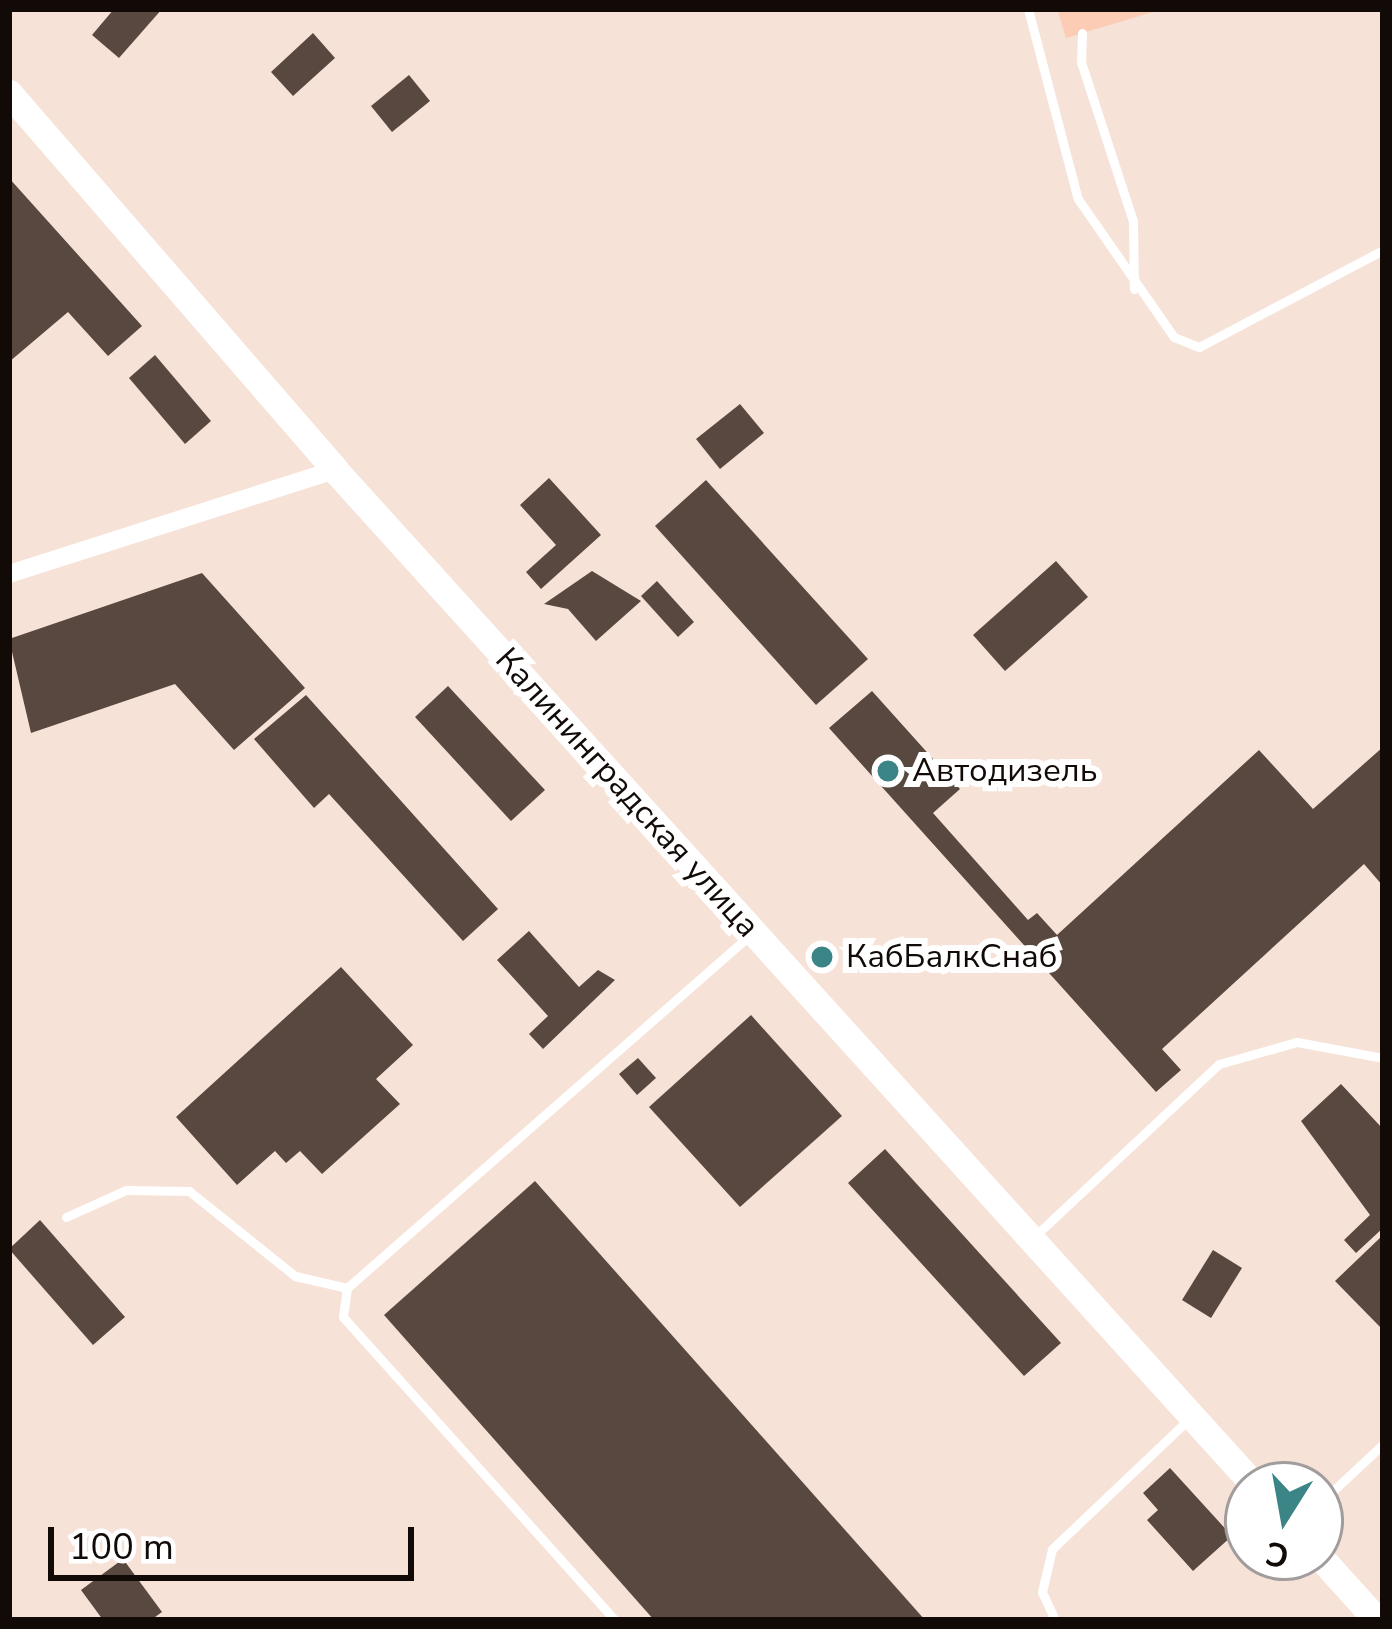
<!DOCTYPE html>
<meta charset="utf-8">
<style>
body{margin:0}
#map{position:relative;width:1392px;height:1629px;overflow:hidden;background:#f7e2d8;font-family:"Nunito Sans",sans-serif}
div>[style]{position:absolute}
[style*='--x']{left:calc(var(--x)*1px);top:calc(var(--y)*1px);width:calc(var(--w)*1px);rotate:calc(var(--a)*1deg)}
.green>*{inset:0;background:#fdccb4}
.building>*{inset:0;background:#594840}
.lane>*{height:9px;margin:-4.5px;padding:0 4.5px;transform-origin:4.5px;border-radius:4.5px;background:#fff}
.street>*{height:18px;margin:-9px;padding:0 9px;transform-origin:9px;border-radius:9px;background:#fff}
.secondary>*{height:27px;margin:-13.5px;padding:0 13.5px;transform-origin:13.5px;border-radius:13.5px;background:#fff}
.dots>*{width:33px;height:33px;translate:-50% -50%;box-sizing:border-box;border:6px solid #fff;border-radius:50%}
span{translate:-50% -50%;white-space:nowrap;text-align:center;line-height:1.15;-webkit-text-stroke:12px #fff;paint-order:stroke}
.poi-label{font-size:33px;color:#110a07}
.left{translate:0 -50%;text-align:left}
.street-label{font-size:33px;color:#110a07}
.frame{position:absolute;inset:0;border:12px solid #110a07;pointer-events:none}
.north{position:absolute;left:1224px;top:1461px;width:120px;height:120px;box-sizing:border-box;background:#fff;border:3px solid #a09d9c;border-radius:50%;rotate:191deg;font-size:33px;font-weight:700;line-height:48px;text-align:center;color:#110a07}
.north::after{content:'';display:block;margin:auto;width:42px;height:54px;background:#3c8587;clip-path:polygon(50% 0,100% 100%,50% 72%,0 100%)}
.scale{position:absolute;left:48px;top:1527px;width:366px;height:54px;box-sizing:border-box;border:6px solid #110a07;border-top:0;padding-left:15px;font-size:36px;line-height:42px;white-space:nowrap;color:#110a07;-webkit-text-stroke:9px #fff;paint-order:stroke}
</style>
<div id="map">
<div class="green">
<div style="clip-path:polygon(1057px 9px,1163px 9px,1066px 38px)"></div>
</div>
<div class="building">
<div style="clip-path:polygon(114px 9px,162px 9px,119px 58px,92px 35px)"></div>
<div style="clip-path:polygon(313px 33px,335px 58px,293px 96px,271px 72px)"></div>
<div style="clip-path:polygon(409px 75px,430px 101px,392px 132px,371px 106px)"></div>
<div style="clip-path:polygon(9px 178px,142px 326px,108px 356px,68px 312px,9px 362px)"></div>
<div style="clip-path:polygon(155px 355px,211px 421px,185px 444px,129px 378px)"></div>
<div style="clip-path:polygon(740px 404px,764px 433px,720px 469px,696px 439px)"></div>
<div style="clip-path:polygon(549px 478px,601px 535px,541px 589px,526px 572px,556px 545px,520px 505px)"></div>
<div style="clip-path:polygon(706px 480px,868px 659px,816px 705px,655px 526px)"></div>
<div style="clip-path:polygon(1056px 561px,1088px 597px,1005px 671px,973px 635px)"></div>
<div style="clip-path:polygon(592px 571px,641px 601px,596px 641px,568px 609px,544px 604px)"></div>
<div style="clip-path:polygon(202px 573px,305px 688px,234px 750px,175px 684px,31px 733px,9px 639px)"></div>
<div style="clip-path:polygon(657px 581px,694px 622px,678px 637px,641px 596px)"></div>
<div style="clip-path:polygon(448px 686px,545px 790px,511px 821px,415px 717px)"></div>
<div style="clip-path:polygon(872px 691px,960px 789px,933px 813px,1028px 920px,1037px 913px,1057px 935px,1259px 750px,1313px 809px,1383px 747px,1383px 886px,1364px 864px,1162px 1049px,1181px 1070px,1156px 1092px,829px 728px)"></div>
<div style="clip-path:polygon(306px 695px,498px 909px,463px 941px,329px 794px,314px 808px,254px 739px)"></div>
<div style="clip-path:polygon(529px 931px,579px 987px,598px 970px,615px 980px,543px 1049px,529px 1034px,548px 1016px,497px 960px)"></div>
<div style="clip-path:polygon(341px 967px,413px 1045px,376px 1079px,400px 1104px,322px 1174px,300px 1151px,286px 1163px,275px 1151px,237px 1185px,176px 1117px)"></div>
<div style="clip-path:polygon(751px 1015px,842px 1116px,740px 1207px,649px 1107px)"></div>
<div style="clip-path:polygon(638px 1058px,656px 1078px,637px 1095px,619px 1074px)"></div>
<div style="clip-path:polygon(1341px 1084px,1383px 1129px,1383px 1228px,1356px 1253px,1344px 1240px,1370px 1215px,1301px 1121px)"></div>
<div style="clip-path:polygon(885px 1149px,1061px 1343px,1024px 1376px,848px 1183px)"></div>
<div style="clip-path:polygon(535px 1181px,925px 1620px,654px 1620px,384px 1315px)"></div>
<div style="clip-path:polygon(40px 1220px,125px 1317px,93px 1345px,9px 1249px)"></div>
<div style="clip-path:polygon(1383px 1235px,1383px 1330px,1335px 1281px)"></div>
<div style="clip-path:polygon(1213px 1250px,1242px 1268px,1211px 1318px,1182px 1300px)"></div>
<div style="clip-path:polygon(1170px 1468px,1232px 1536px,1193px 1571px,1147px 1520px,1158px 1510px,1143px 1493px)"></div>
<div style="clip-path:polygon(123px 1559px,162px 1612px,151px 1620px,103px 1620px,81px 1590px)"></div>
</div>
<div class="lane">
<div style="--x:1028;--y:9;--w:196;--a:75.3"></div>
<div style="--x:1078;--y:199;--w:168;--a:55.2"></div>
<div style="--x:1174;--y:337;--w:27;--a:22"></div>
<div style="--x:1199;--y:347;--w:208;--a:-27.8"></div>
<div style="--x:1082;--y:33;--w:29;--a:92"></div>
<div style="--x:1081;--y:62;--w:167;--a:71.9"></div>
<div style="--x:1133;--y:221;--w:68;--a:89.2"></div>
<div style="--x:66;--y:1217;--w:66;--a:-24.2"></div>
<div style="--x:126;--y:1190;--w:63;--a:0.9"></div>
<div style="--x:189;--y:1191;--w:136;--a:38.7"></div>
<div style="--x:295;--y:1276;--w:53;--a:13"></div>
<div style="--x:347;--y:1288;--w:29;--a:98"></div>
<div style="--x:343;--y:1317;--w:407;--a:48.1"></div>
<div style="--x:1036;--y:1235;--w:250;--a:-43.1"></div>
<div style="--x:1219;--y:1064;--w:81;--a:-15.8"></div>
<div style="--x:1297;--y:1042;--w:87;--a:10.5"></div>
<div style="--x:347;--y:1288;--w:534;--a:-41.21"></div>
<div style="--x:1320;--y:1503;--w:86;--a:-43.1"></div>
<div style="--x:1055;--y:1620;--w:31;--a:-115"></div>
<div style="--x:1042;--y:1592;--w:44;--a:-76.9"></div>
<div style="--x:1052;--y:1549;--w:187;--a:-43.5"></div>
</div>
<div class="street">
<div style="--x:9;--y:574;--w:342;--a:-17.7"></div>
</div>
<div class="secondary">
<div style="--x:9;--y:93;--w:498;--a:49.1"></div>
<div style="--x:335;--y:470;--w:1369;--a:47.84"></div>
<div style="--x:1320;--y:1557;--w:85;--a:47.9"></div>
</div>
<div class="dots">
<div style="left:888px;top:771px;background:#3c8587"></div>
<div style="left:822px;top:957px;background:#3c8587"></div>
</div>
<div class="poi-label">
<span class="left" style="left:912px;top:771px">Автодизель</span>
<span class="left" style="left:846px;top:957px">КабБалкСнаб</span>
</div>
<div class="street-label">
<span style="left:627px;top:793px;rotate:48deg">Калининградская улица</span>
</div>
<div class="frame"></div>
<div class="north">С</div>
<div class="scale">100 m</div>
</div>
